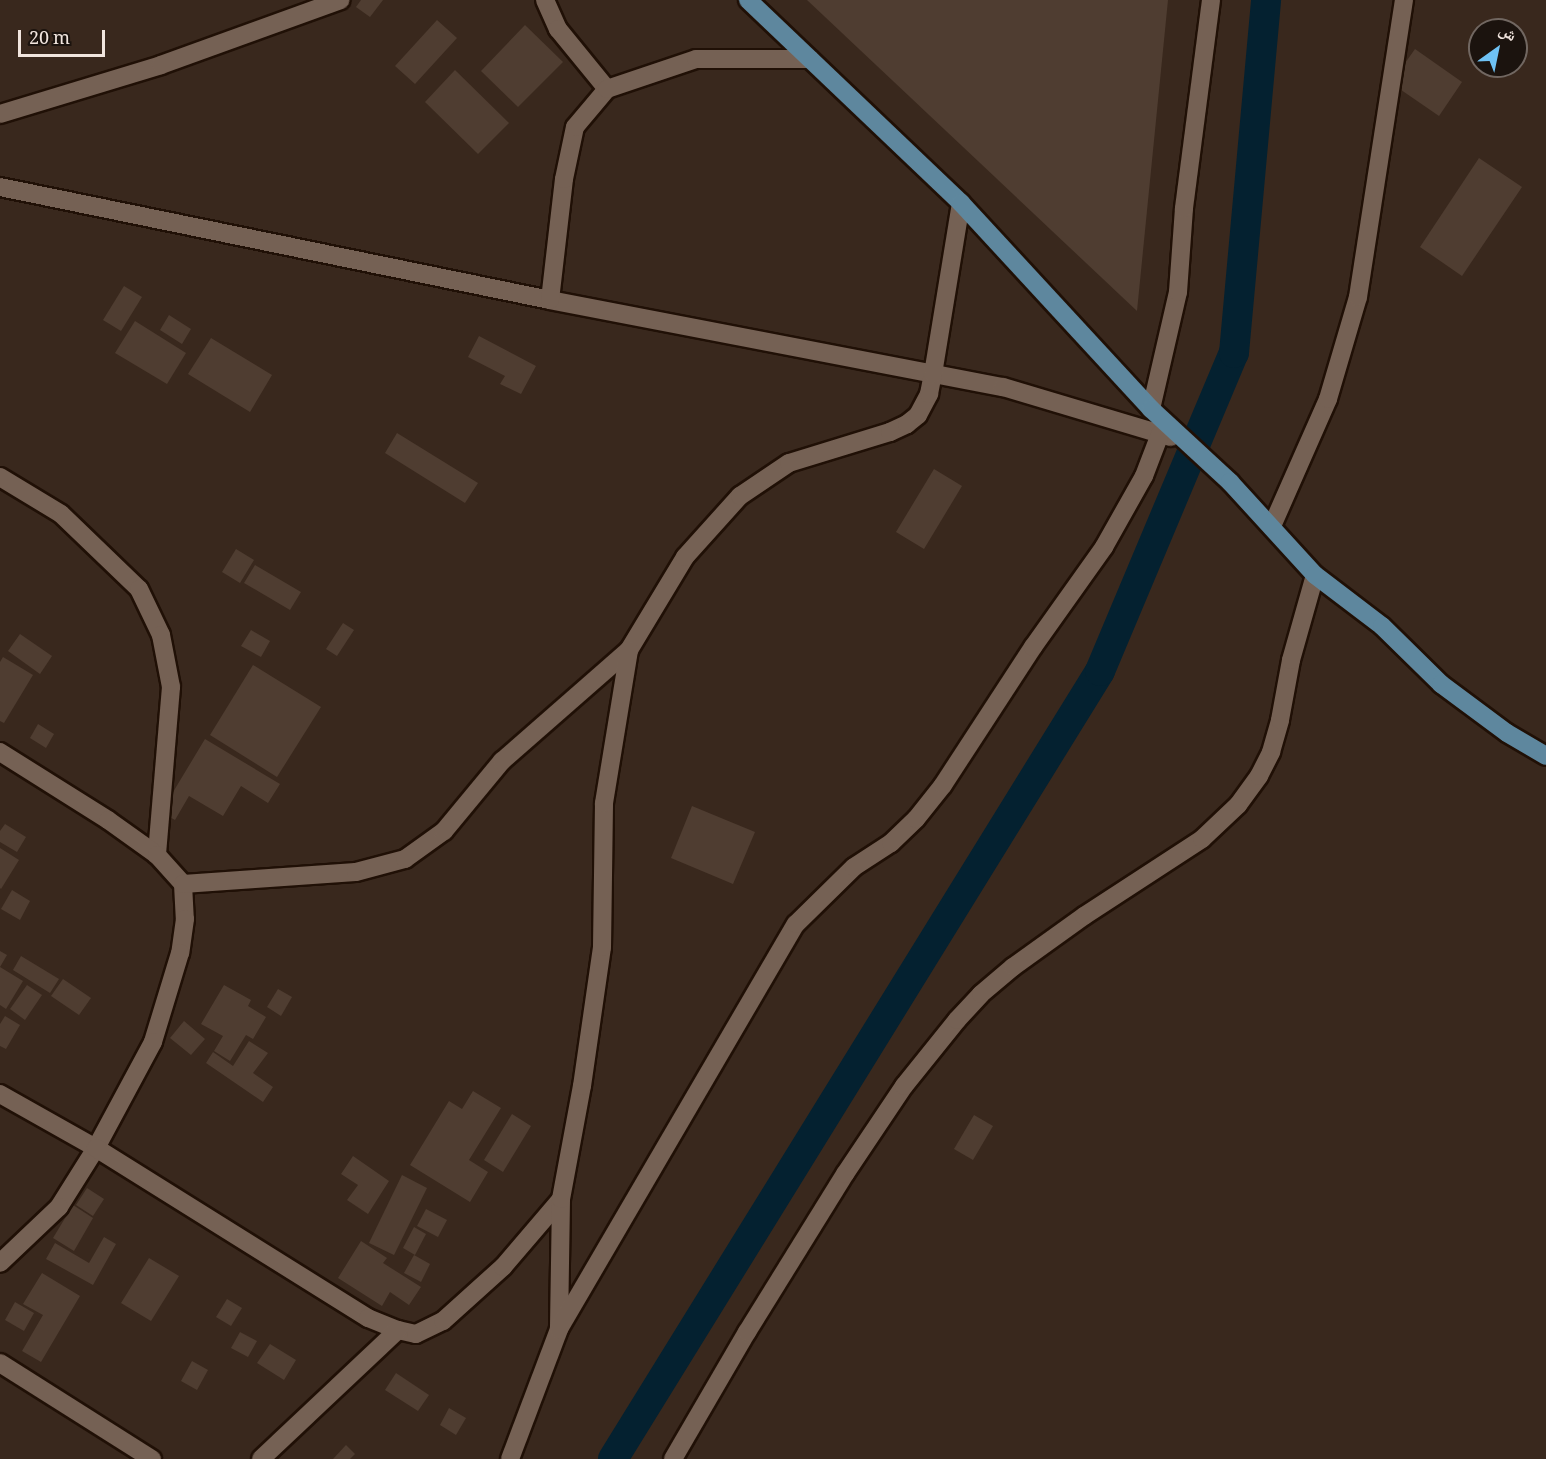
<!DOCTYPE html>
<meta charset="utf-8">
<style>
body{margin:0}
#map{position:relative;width:1546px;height:1459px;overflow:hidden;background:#39281d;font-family:Georgia,"Noto Naskh Arabic",serif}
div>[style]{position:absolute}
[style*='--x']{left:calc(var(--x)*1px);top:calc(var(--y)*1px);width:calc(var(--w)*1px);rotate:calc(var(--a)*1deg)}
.canal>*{height:30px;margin:-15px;padding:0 15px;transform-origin:15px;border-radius:15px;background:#042130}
.building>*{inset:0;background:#4f3d31}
.roads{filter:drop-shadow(2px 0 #201006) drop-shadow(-2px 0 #201006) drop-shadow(0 2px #201006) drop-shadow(0 -2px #201006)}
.minor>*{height:18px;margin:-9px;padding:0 9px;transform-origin:9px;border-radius:9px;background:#756154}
.major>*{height:18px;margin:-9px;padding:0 9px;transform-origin:9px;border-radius:9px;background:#5e879e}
span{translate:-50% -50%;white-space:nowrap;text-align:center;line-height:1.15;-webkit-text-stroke:4.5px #1b130e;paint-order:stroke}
.north{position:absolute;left:1468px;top:18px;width:60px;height:60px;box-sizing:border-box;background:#1b130e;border:2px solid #716761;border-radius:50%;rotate:33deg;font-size:16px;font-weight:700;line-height:24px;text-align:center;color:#f1e5de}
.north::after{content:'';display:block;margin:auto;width:21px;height:27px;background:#6fc2f4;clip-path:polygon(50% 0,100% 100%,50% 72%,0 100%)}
.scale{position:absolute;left:18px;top:30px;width:87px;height:27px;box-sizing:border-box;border:3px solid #f1e5de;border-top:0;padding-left:8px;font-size:18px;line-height:21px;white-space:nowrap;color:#f1e5de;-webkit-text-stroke:4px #1b130e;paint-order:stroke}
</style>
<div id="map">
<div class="canal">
<div style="--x:613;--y:1459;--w:926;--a:-58.28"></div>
<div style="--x:1100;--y:671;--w:345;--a:-67.2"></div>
<div style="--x:1234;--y:353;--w:354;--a:-84.8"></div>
</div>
<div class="building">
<div style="clip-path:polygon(361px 0,383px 0,370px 17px,356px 7px)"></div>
<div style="clip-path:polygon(807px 0,1168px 0,1137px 311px)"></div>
<div style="clip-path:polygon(437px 20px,457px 38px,415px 84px,395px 66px)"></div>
<div style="clip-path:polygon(525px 25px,563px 62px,518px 107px,481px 71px)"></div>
<div style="clip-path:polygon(1415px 49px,1462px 82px,1439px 116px,1391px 83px)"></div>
<div style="clip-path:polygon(455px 70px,509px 123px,478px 154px,425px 102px)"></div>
<div style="clip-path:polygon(1479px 158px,1522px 187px,1462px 276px,1420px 247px)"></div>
<div style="clip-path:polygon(124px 286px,142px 297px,121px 331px,103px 320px)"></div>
<div style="clip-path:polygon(169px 315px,191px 329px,182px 344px,160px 330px)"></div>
<div style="clip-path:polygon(135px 321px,186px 353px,167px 384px,115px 353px)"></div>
<div style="clip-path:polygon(479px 336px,536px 366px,521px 394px,500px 384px,505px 376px,468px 357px)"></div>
<div style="clip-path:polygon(211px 338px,272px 375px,250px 412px,188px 374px)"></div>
<div style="clip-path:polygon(397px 433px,478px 483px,465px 503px,385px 453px)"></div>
<div style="clip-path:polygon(934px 469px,962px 486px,924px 549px,896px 532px)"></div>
<div style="clip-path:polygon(236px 549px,254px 560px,240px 583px,222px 572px)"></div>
<div style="clip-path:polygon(255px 565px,301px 592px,290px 610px,244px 583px)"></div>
<div style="clip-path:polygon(343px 623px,354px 630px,337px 656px,326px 649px)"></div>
<div style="clip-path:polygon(251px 630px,270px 641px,261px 657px,241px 646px)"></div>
<div style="clip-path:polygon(20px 634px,52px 656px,40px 674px,8px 651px)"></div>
<div style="clip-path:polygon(3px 657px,33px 675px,4px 723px,0 721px,0 662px)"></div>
<div style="clip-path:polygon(253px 665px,321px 707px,277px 777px,210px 735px)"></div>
<div style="clip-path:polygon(38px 724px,54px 734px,46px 748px,30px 738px)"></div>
<div style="clip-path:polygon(205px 739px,280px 784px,268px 803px,241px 786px,223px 816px,189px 796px,175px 820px,161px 812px)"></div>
<div style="clip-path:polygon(692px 806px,755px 832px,733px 884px,671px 858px)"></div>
<div style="clip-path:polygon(5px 824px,26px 837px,17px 852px,0 842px,0 831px)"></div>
<div style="clip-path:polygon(0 848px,19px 860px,1px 889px,0 888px)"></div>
<div style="clip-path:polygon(12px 890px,30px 901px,20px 920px,1px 909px)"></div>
<div style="clip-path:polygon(0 951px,7px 955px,0 967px)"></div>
<div style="clip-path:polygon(21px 956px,59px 979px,50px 993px,13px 970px)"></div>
<div style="clip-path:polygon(0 967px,23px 981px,6px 1009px,0 1005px)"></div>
<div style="clip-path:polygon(63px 979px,91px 998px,79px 1015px,51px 996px)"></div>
<div style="clip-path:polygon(27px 985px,42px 995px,25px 1020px,10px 1009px)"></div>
<div style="clip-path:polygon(224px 985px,251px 1000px,248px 1006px,266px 1017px,253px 1039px,246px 1035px,230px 1061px,214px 1051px,223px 1036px,201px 1024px)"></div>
<div style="clip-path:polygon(278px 989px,292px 997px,281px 1016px,267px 1007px)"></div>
<div style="clip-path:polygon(5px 1016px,20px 1025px,6px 1049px,0 1046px,0 1024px)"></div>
<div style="clip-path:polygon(184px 1021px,205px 1039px,191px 1055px,170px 1038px)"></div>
<div style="clip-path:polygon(249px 1041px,268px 1053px,253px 1073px,273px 1087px,263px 1102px,206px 1063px,213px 1052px,233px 1066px)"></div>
<div style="clip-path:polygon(473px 1091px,501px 1108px,469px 1160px,488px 1172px,470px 1202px,410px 1165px,449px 1101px,462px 1109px)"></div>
<div style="clip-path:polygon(512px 1114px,531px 1126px,503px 1172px,484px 1160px)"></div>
<div style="clip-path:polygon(974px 1115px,993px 1126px,973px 1160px,954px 1149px)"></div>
<div style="clip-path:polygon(353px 1156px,389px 1181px,368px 1214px,347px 1200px,358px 1185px,341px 1174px)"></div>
<div style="clip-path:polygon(402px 1175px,427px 1188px,394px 1255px,369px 1243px)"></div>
<div style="clip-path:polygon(87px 1188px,104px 1199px,93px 1216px,76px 1205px)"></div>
<div style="clip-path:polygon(73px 1205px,93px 1218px,74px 1251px,53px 1238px)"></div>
<div style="clip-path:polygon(426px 1209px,447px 1220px,438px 1237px,417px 1226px)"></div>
<div style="clip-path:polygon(414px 1227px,426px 1234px,415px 1255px,403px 1248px)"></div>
<div style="clip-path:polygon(104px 1237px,116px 1244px,93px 1285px,46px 1259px,55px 1243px,89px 1263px)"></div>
<div style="clip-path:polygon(361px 1241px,387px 1258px,383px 1263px,421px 1287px,409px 1305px,390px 1292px,382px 1306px,338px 1278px)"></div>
<div style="clip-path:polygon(414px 1255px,430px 1264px,421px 1282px,404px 1273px)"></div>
<div style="clip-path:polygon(149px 1258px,179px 1276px,151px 1321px,121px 1303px)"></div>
<div style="clip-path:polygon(42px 1273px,80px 1296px,41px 1362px,22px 1351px,43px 1315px,23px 1304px)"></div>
<div style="clip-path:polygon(227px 1299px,242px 1308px,231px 1326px,216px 1317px)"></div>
<div style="clip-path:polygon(15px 1302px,34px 1313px,24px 1331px,5px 1320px)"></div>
<div style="clip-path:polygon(240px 1332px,257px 1341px,248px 1357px,231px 1348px)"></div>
<div style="clip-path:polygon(270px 1344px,296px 1360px,284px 1380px,257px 1363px)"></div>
<div style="clip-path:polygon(192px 1361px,208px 1370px,197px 1390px,181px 1381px)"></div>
<div style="clip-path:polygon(396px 1373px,429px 1395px,418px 1411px,385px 1390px)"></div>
<div style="clip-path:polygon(449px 1408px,466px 1418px,456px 1435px,440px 1425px)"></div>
<div style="clip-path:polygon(346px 1445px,355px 1454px,350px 1459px,333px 1459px)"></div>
</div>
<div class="roads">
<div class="minor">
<div style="--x:545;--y:0;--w:32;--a:66"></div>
<div style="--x:558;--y:29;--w:77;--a:50.8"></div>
<div style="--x:0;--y:114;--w:168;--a:-16.9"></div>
<div style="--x:161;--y:65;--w:191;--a:-19.9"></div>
<div style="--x:0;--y:187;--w:561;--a:11.61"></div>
<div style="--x:550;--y:300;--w:461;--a:10.9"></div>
<div style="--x:1003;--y:387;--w:175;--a:16.6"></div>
<div style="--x:550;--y:300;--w:122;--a:-83.4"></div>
<div style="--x:564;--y:179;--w:53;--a:-78.1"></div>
<div style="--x:575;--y:127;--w:50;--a:-49.9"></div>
<div style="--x:607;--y:89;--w:94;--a:-18.6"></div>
<div style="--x:696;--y:59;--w:114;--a:0"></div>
<div style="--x:1151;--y:409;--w:120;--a:-77"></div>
<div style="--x:1178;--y:292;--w:84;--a:-85.9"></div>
<div style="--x:1184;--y:208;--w:210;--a:-82.6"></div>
<div style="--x:0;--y:477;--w:71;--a:31.2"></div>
<div style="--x:61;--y:514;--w:108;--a:43.9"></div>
<div style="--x:139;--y:589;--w:51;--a:64.4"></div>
<div style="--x:161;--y:635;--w:53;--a:79.1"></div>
<div style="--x:171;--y:687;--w:169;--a:94.8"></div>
<div style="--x:1272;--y:526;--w:139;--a:-66.2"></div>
<div style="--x:1328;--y:399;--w:106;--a:-73.6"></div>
<div style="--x:1358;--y:297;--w:301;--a:-81.2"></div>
<div style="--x:0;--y:752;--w:128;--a:32.2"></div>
<div style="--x:108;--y:820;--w:60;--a:35.5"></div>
<div style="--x:157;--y:855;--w:39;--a:48"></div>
<div style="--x:183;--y:884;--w:35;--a:87"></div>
<div style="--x:185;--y:919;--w:34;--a:98"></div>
<div style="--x:180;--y:953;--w:93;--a:106.9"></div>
<div style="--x:153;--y:1042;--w:120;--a:118.3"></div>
<div style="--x:96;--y:1148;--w:70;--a:122.1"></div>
<div style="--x:59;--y:1207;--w:81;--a:136.5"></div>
<div style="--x:183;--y:884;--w:173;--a:-4"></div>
<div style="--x:356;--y:872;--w:51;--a:-14.9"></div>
<div style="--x:405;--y:859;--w:48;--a:-35.7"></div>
<div style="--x:444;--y:831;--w:91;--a:-50.4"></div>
<div style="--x:502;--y:761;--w:169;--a:-41.2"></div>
<div style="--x:629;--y:650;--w:109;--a:-58.9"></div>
<div style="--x:685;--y:557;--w:82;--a:-48"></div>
<div style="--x:740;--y:496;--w:59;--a:-34"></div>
<div style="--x:789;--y:463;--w:106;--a:-17.1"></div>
<div style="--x:890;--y:432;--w:19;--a:-25"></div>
<div style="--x:907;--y:424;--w:14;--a:-39"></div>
<div style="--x:918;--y:415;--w:24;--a:-62"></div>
<div style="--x:929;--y:394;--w:20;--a:-79"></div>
<div style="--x:933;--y:374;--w:173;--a:-80.7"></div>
<div style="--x:0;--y:1094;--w:110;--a:29.4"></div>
<div style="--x:96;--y:1148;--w:321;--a:32"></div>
<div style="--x:368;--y:1318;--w:32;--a:22"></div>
<div style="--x:398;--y:1330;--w:18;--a:13"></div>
<div style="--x:416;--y:1334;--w:30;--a:-26"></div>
<div style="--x:443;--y:1321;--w:81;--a:-42"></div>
<div style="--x:503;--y:1267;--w:89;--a:-49.5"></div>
<div style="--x:559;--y:1327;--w:128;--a:-89.1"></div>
<div style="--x:561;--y:1199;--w:115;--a:-79.5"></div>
<div style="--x:582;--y:1086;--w:140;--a:-81.8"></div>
<div style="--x:602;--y:947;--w:144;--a:-89.2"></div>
<div style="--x:604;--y:803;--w:155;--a:-80.7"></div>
<div style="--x:0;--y:1363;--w:180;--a:32.3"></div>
<div style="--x:261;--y:1459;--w:188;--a:-43.3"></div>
<div style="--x:510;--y:1459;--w:139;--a:-69.3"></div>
<div style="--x:559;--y:1329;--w:469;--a:-59.7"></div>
<div style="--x:796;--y:924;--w:81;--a:-44.5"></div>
<div style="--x:854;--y:867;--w:44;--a:-33"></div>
<div style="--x:891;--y:843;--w:35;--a:-44"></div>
<div style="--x:916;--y:819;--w:43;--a:-51.5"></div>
<div style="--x:943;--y:785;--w:165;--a:-56.9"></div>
<div style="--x:1033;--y:647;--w:123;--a:-54.6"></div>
<div style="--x:1104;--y:547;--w:81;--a:-60.6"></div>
<div style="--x:1144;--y:476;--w:45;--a:-69.1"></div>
<div style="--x:673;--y:1459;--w:147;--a:-59.8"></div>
<div style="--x:747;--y:1332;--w:186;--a:-58.2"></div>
<div style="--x:845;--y:1174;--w:106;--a:-56.2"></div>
<div style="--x:904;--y:1086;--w:85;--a:-51.2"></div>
<div style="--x:957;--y:1020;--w:35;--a:-47"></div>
<div style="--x:981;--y:994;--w:42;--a:-40.2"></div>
<div style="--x:1013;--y:967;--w:87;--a:-35.7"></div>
<div style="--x:1084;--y:916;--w:141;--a:-33.1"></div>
<div style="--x:1202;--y:839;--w:50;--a:-43.4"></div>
<div style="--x:1238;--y:805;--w:36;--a:-54"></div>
<div style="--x:1259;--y:776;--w:27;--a:-63"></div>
<div style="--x:1271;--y:752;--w:33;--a:-74"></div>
<div style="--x:1280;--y:720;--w:61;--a:-79.6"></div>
<div style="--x:1291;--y:660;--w:88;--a:-74.2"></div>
</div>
<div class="major">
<div style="--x:748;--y:0;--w:294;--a:43.6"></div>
<div style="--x:961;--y:203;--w:280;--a:47.3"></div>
<div style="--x:1151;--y:409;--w:108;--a:42.7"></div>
<div style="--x:1230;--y:482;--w:126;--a:47.6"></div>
<div style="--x:1315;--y:575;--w:84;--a:37.3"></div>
<div style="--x:1382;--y:626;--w:83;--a:44.5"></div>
<div style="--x:1441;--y:684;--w:82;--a:36.6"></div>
<div style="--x:1507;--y:733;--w:45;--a:30.5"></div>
</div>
</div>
<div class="north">ش</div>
<div class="scale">20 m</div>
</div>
